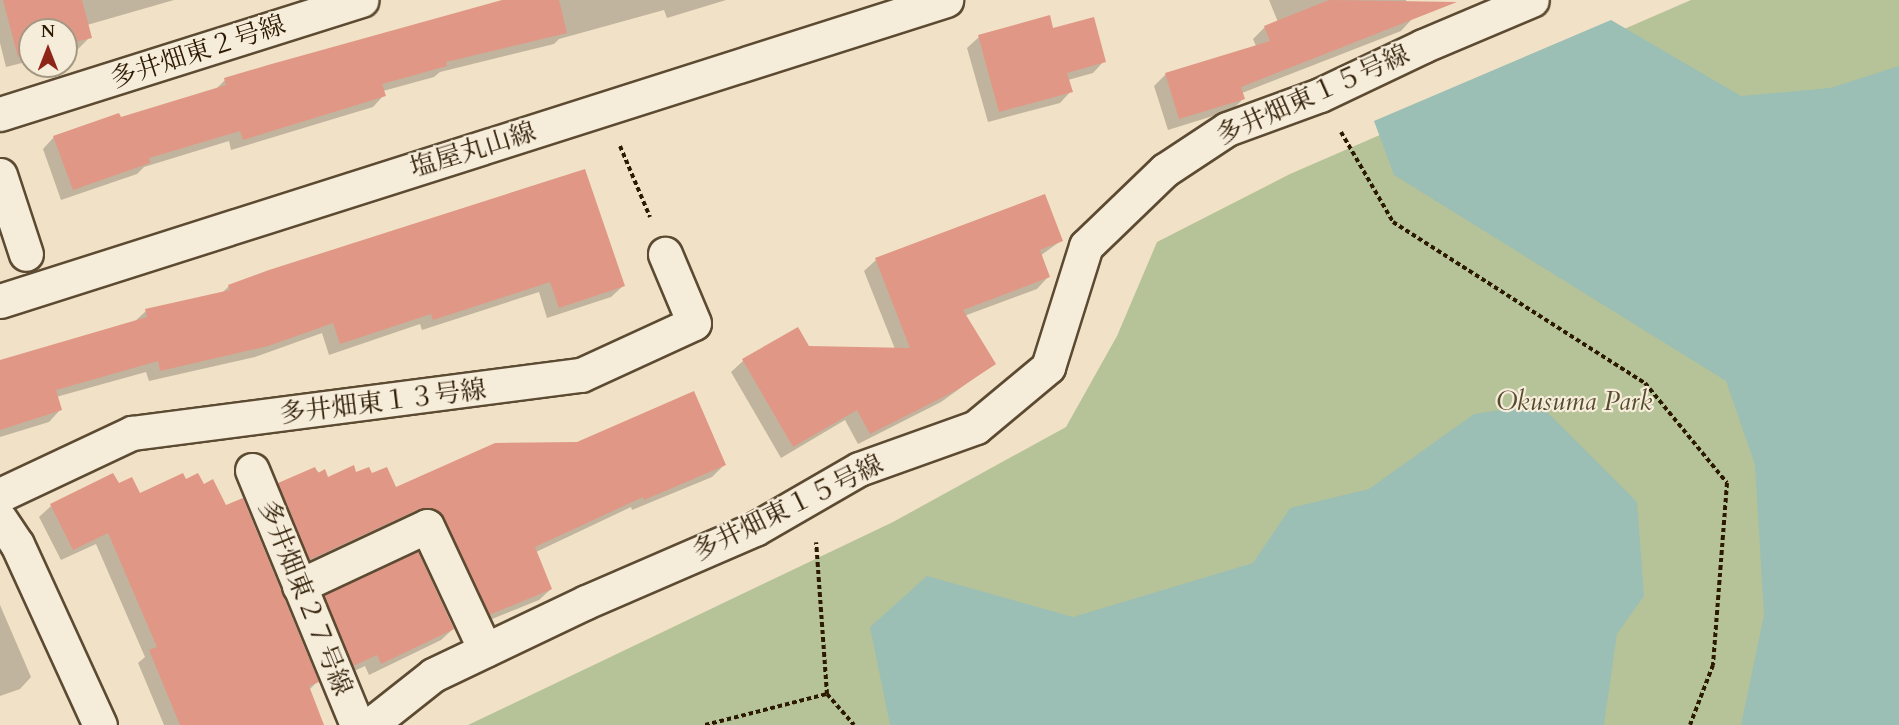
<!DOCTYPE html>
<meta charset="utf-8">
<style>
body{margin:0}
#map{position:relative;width:1899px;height:725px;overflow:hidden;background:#f1e1c6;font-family:Cardo,"Noto Serif JP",serif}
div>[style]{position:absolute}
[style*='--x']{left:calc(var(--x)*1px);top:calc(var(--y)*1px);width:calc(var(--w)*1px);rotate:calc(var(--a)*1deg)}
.green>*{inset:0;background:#b6c398}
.water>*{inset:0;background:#9bbeb5}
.shadow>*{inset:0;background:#0003}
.building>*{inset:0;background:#e19785}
.path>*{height:4px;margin-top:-2px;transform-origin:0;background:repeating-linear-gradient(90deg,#2b1900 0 4.5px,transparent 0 7.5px)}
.roads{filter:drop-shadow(2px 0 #5c4b32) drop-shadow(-2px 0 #5c4b32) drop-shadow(0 2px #5c4b32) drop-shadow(0 -2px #5c4b32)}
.minor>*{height:33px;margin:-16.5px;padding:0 16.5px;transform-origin:16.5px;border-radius:16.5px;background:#f6ecda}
span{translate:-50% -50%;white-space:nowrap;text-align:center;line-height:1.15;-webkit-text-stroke:4.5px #f6ecda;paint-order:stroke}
.street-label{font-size:26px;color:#2b1900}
.park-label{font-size:26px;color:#554c2e;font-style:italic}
.north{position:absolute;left:18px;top:18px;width:60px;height:60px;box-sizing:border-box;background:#f6ecda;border:2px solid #a59883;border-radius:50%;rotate:0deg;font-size:16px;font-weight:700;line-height:24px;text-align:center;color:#2b1900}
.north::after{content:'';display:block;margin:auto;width:21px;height:27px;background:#8f2418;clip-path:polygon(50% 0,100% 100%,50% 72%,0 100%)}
</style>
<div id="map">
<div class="green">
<div style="clip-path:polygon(1691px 0,1899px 0,1899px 725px,468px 725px,893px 522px,1066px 427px,1117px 336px,1157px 242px,1290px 174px)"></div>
</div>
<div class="water">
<div style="clip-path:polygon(1611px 20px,1741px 96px,1830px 88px,1899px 66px,1899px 725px,1741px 725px,1764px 615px,1755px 465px,1726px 381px,1394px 175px,1374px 121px)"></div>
<div style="clip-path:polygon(1539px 404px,1637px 502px,1644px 596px,1617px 634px,1604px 725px,890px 725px,870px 627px,927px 576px,1073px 617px,1253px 563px,1290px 508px,1369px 489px,1474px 414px)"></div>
</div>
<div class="shadow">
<div style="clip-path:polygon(0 0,174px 0,87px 25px,90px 37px,78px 49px,66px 52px,66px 30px,30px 30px,30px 61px,6px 67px,0 43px)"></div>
<div style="clip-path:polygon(504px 0,726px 0,667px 18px,664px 10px,559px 39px,554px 44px,440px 72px,434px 77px,383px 91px,384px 95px,373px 107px,231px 150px,229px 141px,144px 167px,137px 174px,61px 200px,43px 149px,54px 137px,215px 90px,225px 80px)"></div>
<div style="clip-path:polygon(1269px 0,1406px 0,1412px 19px,1401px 31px,1242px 93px,1243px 99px,1232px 110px,1168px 130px,1154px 86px,1166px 74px,1256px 46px,1253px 39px,1265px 27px,1278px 22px)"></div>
<div style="clip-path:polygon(1052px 30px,1104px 61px,1093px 73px,1068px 80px,1071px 91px,1060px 103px,988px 122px,967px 48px,979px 37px)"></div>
<div style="clip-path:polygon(584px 171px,623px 286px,611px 297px,547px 318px,539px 292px,422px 330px,420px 324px,329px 355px,322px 333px,255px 357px,149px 381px,146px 372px,56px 397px,60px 410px,49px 422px,0 437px,0 362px,133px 323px,146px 311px,221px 294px,229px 286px)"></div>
<div style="clip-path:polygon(1062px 240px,1040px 256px,1048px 277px,1037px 289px,964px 316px,994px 364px,941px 402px,858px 444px,845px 420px,781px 458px,731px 372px,743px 361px,797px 329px,809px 348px,895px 349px,864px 271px,876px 260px)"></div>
<div style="clip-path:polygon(724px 465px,712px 477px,632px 510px,631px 507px,536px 552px,551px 589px,539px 600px,477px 625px,433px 530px,298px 571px,267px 496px,279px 484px,315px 469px,327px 479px,371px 475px,395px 489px)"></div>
<div style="clip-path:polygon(118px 485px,139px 495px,317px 682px,309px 690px,315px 725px,164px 725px,138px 663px,145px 657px,96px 544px,61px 560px,39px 517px,51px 506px)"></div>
<div style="clip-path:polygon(325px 596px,453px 629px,441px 640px,369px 675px,365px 666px,341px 677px,313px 608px)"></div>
<div style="clip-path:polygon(0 605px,31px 677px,20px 689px,0 696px)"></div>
</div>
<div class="building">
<div style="clip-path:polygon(3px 0,82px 0,92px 38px,66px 44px,66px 30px,30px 30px,30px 54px,18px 57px)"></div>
<div style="clip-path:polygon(502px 0,559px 0,567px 33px,446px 62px,447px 66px,382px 84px,386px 96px,243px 140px,240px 131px,149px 158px,150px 163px,73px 190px,53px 136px,119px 113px,121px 117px,226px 85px,224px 78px,268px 65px)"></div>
<div style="clip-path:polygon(1329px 0,1457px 2px,1241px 87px,1245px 99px,1179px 119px,1165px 73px,1270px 41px,1264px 26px)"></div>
<div style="clip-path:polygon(1050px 15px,1053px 28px,1094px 17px,1106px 62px,1067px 73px,1073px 92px,999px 112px,978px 35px)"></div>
<div style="clip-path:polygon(585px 169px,625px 286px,559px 308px,550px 282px,433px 320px,431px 314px,340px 344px,333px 323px,268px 346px,160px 371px,158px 361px,56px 390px,62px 410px,0 430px,0 360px,147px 317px,145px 309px,230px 290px,228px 285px,269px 270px)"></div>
<div style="clip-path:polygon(1045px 194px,1063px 241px,1040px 250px,1050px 277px,963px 310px,996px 364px,955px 391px,870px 434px,857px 410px,793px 447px,742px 359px,798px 327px,809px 346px,910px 348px,875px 258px)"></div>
<div style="clip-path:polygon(694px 391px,726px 465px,644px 500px,643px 497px,535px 547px,552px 589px,489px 615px,437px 510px,419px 509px,309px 560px,278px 483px,315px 467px,318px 473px,325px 469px,328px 477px,354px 465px,356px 472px,369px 467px,372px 473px,387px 467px,396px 487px,495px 443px,577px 442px)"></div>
<div style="clip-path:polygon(113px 473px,119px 483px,132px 477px,140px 493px,183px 473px,186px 479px,198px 473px,204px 484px,213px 479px,226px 505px,243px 498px,319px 682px,309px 686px,324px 725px,180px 725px,149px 650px,157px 647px,108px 533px,73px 550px,50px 504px)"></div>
<div style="clip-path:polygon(418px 551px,454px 629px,381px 664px,377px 655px,353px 666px,324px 595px)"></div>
</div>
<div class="path">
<div style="--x:1341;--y:132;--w:104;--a:60"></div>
<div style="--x:1393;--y:222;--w:299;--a:32.6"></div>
<div style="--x:1645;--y:383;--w:129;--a:50.6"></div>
<div style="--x:1727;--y:483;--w:183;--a:94.4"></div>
<div style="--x:1713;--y:665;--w:64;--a:111"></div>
<div style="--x:620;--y:146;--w:77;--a:67.1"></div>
<div style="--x:827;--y:694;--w:41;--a:48.9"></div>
<div style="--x:705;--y:725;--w:126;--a:-14.3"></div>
<div style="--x:827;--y:694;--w:152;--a:-94.1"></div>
</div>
<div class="roads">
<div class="minor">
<div style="--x:0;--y:114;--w:379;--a:-17.5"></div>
<div style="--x:0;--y:175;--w:83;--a:71.8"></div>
<div style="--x:0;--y:301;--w:993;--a:-17.65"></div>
<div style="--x:252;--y:470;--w:276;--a:67.6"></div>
<div style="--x:0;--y:495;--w:146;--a:-25.2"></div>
<div style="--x:132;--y:433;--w:453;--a:-7.4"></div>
<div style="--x:581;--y:375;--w:124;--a:-24.7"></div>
<div style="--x:694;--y:323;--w:75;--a:-112.8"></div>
<div style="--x:0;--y:519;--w:30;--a:56"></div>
<div style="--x:17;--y:544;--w:199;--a:65.4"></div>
<div style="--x:299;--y:586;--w:141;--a:-25.1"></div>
<div style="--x:427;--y:526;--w:137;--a:64.9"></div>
<div style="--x:370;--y:725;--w:80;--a:-38.4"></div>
<div style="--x:433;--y:675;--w:170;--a:-25.5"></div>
<div style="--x:586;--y:602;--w:184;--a:-23.4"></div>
<div style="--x:755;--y:529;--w:120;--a:-30"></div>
<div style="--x:859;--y:469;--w:124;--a:-19.7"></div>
<div style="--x:976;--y:427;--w:94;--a:-39.8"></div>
<div style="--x:1048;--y:367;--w:127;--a:-72.6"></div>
<div style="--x:1086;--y:246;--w:110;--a:-43.9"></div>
<div style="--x:1165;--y:170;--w:74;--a:-33.5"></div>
<div style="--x:1227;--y:129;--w:99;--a:-20.1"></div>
<div style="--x:1320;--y:95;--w:114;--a:-25.4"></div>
<div style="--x:1423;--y:46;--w:118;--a:-22.9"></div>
</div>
</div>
<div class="street-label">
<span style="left:198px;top:52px;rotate:-18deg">多井畑東２号線</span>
<span style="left:1313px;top:95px;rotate:-24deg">多井畑東１５号線</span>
<span style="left:473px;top:150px;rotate:-17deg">塩屋丸山線</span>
<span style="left:383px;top:402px;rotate:-7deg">多井畑東１３号線</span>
<span style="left:788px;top:508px;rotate:-26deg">多井畑東１５号線</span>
<span style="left:305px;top:598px;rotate:68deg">多井畑東２７号線</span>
</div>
<div class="park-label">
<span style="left:1574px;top:402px">Okusuma Park</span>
</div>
<div class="north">N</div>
</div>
